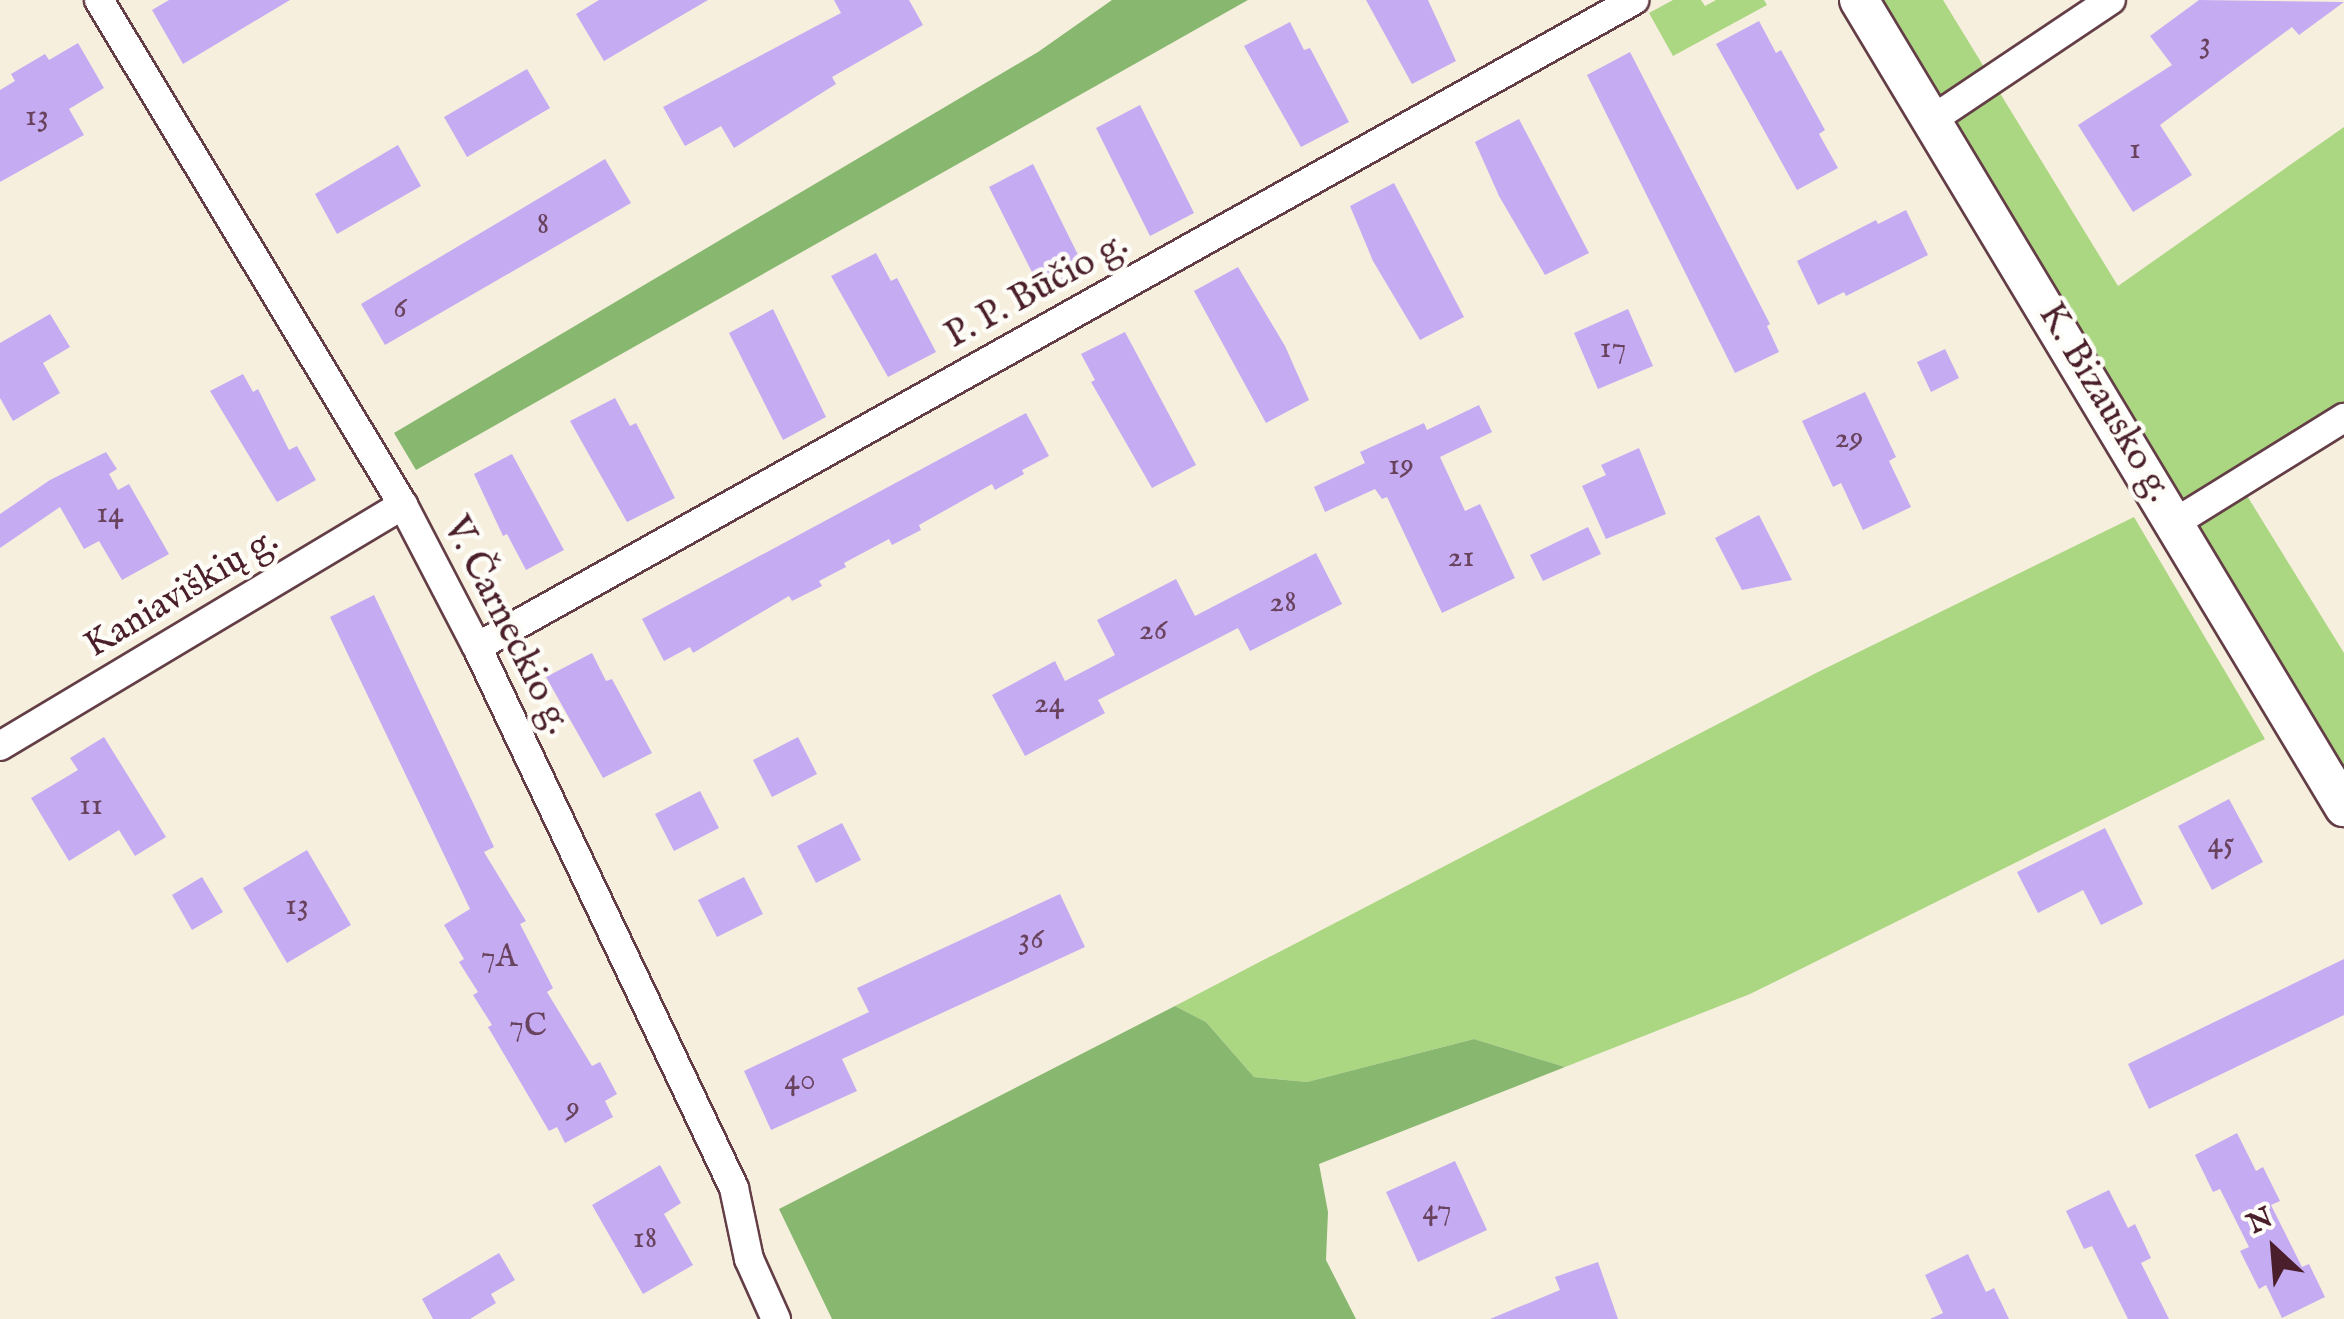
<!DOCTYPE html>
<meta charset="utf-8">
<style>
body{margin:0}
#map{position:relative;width:2344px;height:1319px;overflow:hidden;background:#f7efde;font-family:"IM FELL English",serif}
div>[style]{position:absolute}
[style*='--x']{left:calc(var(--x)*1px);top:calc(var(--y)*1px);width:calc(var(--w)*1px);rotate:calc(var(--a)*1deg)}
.green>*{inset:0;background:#abd682}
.forest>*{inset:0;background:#88b770}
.building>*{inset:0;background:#c5abf2}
.roads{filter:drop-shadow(2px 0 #643e46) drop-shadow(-2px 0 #643e46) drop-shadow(0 2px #643e46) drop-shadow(0 -2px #643e46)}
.street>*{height:28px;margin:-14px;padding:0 14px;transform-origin:14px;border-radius:14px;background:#fff}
.secondary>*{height:38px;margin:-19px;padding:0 19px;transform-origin:19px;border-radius:19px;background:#fff}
span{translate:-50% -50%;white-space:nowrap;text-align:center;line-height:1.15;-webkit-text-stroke:9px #fdfcf7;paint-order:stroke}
.number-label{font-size:32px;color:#69425d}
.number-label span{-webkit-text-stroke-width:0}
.street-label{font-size:38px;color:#4a1f2b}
.north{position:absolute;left:2224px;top:1199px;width:100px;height:100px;-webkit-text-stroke:8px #fdfcf7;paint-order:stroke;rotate:334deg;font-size:28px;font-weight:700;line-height:40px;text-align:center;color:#4a1f2b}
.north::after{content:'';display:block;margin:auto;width:35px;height:45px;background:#4a1f2b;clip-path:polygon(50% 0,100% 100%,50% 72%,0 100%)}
</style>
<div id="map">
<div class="green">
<div style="clip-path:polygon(1673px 0,1701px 0,1705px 6px,1716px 0,1764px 0,1767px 5px,1673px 56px,1649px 13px)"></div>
<div style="clip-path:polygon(1877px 0,1943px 0,2118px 286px,2344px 127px,2344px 433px,2328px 411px,2233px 473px,2344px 653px,2344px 782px,2207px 542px)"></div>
<div style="clip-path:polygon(2134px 517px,2265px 739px,1750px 994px,1565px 1067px,1474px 1039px,1307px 1082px,1254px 1077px,1206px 1022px,1175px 1006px,1818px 672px)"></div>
</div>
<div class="forest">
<div style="clip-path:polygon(1112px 0,1248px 0,416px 470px,394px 433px,1038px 52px)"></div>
<div style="clip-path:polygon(1175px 1006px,1206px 1022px,1254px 1077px,1307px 1082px,1474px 1039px,1565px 1067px,1319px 1164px,1328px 1212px,1326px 1260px,1356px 1319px,832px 1319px,779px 1209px)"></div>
</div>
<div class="building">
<div style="clip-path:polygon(169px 0,290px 0,183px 64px,152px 10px)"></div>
<div style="clip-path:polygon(599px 0,708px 0,604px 61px,576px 14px)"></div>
<div style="clip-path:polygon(834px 0,909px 0,923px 25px,832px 77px,836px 84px,734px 148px,721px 126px,685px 146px,663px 107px,841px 13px)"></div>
<div style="clip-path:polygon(1366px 0,1428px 0,1456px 61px,1412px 84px)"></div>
<div style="clip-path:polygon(2199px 0,2344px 2px,2299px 35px,2292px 27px,2160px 125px,2192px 175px,2133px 212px,2078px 125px,2172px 65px,2150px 36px)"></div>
<div style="clip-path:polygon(1759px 21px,1776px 53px,1781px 50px,1825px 130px,1819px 134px,1838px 168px,1797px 190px,1716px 44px)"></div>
<div style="clip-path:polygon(1290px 22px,1304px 50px,1310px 48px,1349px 122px,1301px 147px,1244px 46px)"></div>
<div style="clip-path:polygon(78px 43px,104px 88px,69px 109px,84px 135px,0 182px,0 90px,15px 81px,11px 74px,45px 54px,49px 60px)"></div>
<div style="clip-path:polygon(1630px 52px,1770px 324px,1767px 326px,1779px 352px,1735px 373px,1587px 75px)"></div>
<div style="clip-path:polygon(527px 69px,550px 108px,467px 157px,444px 117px)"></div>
<div style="clip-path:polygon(1140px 105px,1194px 213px,1150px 236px,1096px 128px)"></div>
<div style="clip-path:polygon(1519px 119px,1589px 253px,1545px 275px,1499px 196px,1475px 142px)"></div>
<div style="clip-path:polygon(398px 145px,421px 186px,337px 234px,315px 194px)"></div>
<div style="clip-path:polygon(605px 159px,631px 203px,385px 345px,361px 304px)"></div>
<div style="clip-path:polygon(1033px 164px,1086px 271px,1043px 294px,989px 187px)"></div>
<div style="clip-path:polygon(1394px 183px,1464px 317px,1420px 340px,1373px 261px,1350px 206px)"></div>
<div style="clip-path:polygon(1906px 210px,1928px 255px,1846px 296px,1844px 292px,1818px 305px,1797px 261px,1876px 220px,1878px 224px)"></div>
<div style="clip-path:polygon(876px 253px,891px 281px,897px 278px,936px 352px,888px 377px,831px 276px)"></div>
<div style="clip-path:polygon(1238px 267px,1285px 346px,1309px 400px,1266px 423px,1194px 291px)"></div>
<div style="clip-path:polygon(773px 309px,826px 417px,783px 440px,729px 333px)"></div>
<div style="clip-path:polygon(1628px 309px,1653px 366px,1598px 389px,1574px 333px)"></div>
<div style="clip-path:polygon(50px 314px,70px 347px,43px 363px,60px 393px,13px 421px,0 398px,0 343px)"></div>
<div style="clip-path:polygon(1125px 332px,1196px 465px,1152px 488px,1091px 382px,1095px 380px,1081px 354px)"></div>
<div style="clip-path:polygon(1945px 349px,1959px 378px,1931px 392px,1917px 362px)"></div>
<div style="clip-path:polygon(243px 374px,253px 392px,258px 389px,289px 450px,297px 446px,316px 480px,277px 502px,210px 391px)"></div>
<div style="clip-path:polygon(1865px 392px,1896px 457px,1889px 461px,1911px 507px,1863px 530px,1841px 483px,1833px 487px,1802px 421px)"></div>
<div style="clip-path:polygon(615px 398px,630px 426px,636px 423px,675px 498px,627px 522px,570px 421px)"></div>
<div style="clip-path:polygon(1479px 405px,1492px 432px,1440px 457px,1465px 511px,1480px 504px,1515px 578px,1442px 613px,1387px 497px,1382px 499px,1375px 489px,1325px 512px,1314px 487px,1365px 463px,1360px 452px,1424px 423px,1427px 430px)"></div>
<div style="clip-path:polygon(1026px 413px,1049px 456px,1022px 470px,1024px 474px,995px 490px,992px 484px,919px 525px,921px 530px,892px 545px,889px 539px,844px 563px,846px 567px,819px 581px,822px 586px,792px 601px,789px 596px,693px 653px,690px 647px,664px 661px,642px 619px)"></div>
<div style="clip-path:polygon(1639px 448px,1666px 514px,1606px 539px,1582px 486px,1606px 475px,1601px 465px)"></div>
<div style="clip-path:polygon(106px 452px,117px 469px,109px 474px,118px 490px,129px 484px,169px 554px,122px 580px,99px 541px,84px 549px,60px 507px,0 548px,0 514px,50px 480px)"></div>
<div style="clip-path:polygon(512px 454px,564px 550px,526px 570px,507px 534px,503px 536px,474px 474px)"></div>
<div style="clip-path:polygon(1759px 515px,1792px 580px,1742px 590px,1715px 538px)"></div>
<div style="clip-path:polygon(1588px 527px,1601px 554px,1543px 581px,1530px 555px)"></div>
<div style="clip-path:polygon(1316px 553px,1342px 604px,1250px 651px,1238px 628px,1098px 700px,1105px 713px,1025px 756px,992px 695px,1055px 661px,1065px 681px,1115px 655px,1097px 620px,1176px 579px,1195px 616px)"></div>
<div style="clip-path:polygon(374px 595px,494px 847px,484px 852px,526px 921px,520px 924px,553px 988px,547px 992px,592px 1066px,600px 1062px,617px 1094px,605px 1101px,613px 1117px,565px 1143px,557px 1127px,549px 1131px,488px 1027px,492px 1025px,473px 995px,478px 992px,459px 962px,464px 959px,444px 925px,470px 909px,330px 617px)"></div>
<div style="clip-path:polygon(592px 653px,606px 681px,612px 679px,652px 753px,603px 778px,546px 677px)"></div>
<div style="clip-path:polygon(104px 737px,166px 837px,135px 856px,119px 830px,69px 861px,31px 798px,78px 770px,70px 758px)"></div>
<div style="clip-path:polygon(798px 737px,817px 774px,772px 797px,753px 760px)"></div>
<div style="clip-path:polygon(700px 791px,719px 828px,674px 851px,655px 814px)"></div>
<div style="clip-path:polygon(2229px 799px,2263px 862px,2212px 890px,2178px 826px)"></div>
<div style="clip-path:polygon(842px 823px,861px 860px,816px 883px,797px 846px)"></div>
<div style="clip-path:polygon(2105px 828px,2143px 904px,2101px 925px,2083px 890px,2038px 913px,2017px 872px)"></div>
<div style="clip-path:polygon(307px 850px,351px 925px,287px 963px,243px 888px)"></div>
<div style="clip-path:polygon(202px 877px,223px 912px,192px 930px,172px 895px)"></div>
<div style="clip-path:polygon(744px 877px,763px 914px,717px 937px,698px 900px)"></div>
<div style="clip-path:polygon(1060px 894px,1085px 947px,842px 1059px,857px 1091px,771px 1130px,744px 1071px,869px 1012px,857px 988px)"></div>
<div style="clip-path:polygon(2344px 959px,2344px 1015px,2149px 1109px,2128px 1064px)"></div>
<div style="clip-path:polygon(2237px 1133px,2256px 1171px,2263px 1167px,2280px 1201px,2271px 1205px,2302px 1267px,2309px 1264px,2325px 1297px,2282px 1318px,2266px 1285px,2259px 1289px,2240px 1251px,2249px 1247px,2220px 1189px,2213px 1192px,2195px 1155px)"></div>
<div style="clip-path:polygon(1455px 1161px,1487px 1230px,1418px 1262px,1386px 1192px)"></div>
<div style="clip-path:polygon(660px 1165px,681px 1203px,664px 1214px,693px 1265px,643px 1294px,592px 1205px)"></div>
<div style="clip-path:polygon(2109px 1190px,2128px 1228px,2135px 1224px,2151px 1258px,2141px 1263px,2169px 1319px,2128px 1319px,2092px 1246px,2084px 1249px,2066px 1211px)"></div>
<div style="clip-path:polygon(499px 1253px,515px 1280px,491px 1294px,496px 1303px,470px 1319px,433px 1319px,422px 1299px)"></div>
<div style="clip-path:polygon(1968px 1254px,1986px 1292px,1994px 1288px,2009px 1319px,1930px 1319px,1943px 1313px,1925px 1275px)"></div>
<div style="clip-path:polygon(1598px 1262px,1618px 1319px,1490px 1319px,1560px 1290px,1555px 1277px)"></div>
</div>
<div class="roads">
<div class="street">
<div style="--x:99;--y:0;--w:589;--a:58.95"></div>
<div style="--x:403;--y:505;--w:160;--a:62.5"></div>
<div style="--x:477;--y:647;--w:599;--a:64.59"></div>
<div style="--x:734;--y:1188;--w:73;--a:78.1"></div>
<div style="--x:749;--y:1259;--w:66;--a:65.8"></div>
<div style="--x:1933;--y:119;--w:214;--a:-33.8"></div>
<div style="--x:2176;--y:522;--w:198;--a:-31.8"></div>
<div style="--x:477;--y:647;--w:1326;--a:-29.21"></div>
<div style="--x:0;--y:746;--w:470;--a:-30.9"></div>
</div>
<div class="secondary">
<div style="--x:1859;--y:0;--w:942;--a:58.99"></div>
</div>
</div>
<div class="number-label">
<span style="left:2205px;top:44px">3</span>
<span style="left:37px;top:117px">13</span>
<span style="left:2135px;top:150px">1</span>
<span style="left:543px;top:225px">8</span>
<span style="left:400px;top:309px">6</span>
<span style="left:1613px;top:349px">17</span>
<span style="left:1849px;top:439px">29</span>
<span style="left:1401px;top:466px">19</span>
<span style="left:110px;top:514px">14</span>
<span style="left:1461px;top:558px">21</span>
<span style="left:1283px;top:603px">28</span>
<span style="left:1153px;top:631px">26</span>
<span style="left:1049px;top:704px">24</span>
<span style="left:91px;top:806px">11</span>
<span style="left:2221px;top:844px">45</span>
<span style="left:297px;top:906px">13</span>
<span style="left:1031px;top:940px">36</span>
<span style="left:499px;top:958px">7A</span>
<span style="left:528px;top:1027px">7C</span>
<span style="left:800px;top:1081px">40</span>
<span style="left:573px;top:1109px">9</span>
<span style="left:1437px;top:1211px">47</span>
<span style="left:645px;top:1239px">18</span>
</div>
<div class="street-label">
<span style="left:1037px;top:291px;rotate:-29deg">P. P. Būčio g.</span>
<span style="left:2104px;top:403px;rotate:59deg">K. Bizausko g.</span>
<span style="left:182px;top:594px;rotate:-31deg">Kaniaviškių g.</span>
<span style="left:506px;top:626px;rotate:63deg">V. Čarneckio g.</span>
</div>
<div class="north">N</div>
</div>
